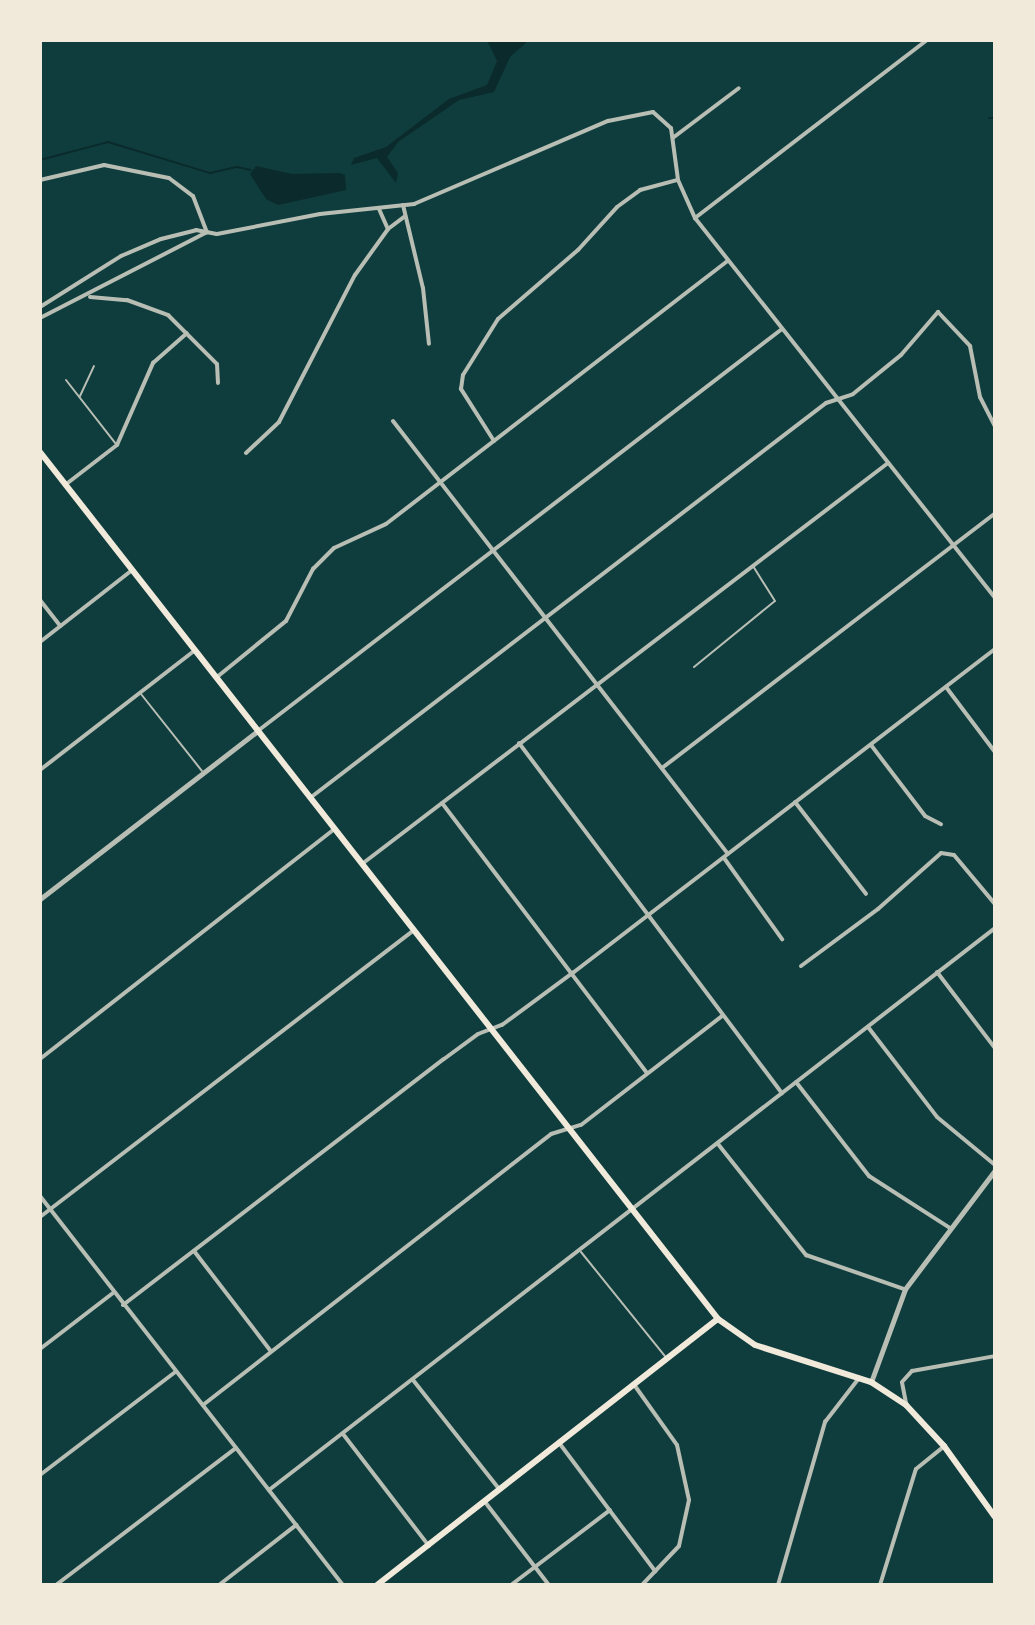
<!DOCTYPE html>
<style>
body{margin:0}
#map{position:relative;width:1035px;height:1625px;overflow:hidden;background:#0f3d3e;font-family:Signika,sans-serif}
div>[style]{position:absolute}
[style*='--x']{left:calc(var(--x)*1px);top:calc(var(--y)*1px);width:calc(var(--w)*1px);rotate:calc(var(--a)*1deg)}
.water>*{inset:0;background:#0a2a2b}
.stream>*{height:2px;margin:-1px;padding:0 1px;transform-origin:1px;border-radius:1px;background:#0a2a2b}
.service>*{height:2px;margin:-1px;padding:0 1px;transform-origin:1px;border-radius:1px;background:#b8beb3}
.minor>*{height:4px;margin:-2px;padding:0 2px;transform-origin:2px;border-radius:2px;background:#b8beb3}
.tertiary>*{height:5px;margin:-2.5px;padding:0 2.5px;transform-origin:2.5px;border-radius:2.5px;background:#b8beb3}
.secondary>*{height:6px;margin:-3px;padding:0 3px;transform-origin:3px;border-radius:3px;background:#f1e9da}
.primary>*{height:6px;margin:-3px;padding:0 3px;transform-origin:3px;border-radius:3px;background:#f1e9da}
span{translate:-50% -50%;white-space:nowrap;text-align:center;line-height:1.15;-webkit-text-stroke:7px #f1e9da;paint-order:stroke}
.frame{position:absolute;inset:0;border:42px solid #f1e9da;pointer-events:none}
</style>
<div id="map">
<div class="water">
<div style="clip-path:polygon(487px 40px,529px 40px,510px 57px,494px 92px,459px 100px,398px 142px,387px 157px,398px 173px,396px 183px,377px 158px,351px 165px,354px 158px,386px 147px,449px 99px,487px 85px,497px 61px)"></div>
<div style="clip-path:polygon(256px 166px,292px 174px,340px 173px,345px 175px,346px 190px,278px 205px,266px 199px,250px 174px)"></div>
</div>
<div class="stream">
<div style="--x:989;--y:118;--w:6;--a:0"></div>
<div style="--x:40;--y:160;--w:70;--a:-14.8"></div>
<div style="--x:108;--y:142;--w:107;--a:16.9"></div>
<div style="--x:210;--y:173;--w:28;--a:-13"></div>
<div style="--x:237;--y:167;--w:14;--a:12"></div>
</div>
<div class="service">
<div style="--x:66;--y:380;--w:81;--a:52"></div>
<div style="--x:80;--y:396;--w:33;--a:-65"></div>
<div style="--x:694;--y:667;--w:104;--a:-39.2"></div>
<div style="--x:775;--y:601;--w:41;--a:-122.2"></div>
<div style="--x:141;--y:694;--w:98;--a:51.6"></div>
<div style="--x:581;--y:1252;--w:134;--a:51.1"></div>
</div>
<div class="minor">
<div style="--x:674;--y:137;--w:81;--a:-37"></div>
<div style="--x:40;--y:180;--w:66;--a:-13.2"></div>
<div style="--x:104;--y:165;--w:66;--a:11.3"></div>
<div style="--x:169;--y:178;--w:30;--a:37"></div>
<div style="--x:193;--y:196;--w:39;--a:69"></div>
<div style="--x:403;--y:205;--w:85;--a:76.5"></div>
<div style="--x:423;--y:288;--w:56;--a:83.9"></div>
<div style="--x:379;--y:209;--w:22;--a:66"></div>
<div style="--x:388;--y:229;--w:21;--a:-37"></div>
<div style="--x:695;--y:218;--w:292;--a:-37.5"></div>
<div style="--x:90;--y:297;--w:37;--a:5"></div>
<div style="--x:127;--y:300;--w:44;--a:20.1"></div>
<div style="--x:168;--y:315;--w:69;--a:45"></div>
<div style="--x:217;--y:364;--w:19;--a:87"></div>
<div style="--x:40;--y:307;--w:96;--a:-32.2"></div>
<div style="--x:121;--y:256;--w:43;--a:-23"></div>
<div style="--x:161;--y:239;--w:36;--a:-14"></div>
<div style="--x:196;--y:230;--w:21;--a:11"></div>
<div style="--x:217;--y:234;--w:105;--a:-11"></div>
<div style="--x:320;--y:214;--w:95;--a:-6.1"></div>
<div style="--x:414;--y:204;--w:211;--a:-23.2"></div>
<div style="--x:608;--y:121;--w:46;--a:-11.3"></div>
<div style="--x:653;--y:112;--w:24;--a:42"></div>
<div style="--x:671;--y:128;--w:52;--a:82.3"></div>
<div style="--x:678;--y:180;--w:42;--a:65.9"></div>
<div style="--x:695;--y:218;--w:484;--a:51.7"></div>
<div style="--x:40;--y:318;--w:188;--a:-27.2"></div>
<div style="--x:393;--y:421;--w:547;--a:52.27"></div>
<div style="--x:494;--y:441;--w:62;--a:-122.4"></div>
<div style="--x:461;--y:389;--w:14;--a:-82"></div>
<div style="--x:463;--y:375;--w:66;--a:-58"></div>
<div style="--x:498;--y:319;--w:106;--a:-40.8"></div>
<div style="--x:578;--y:250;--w:58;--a:-47.8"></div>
<div style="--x:617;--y:207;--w:29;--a:-36"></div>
<div style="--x:640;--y:190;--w:38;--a:-15"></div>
<div style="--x:246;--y:453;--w:45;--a:-43.2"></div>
<div style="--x:279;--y:422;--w:165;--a:-62.7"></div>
<div style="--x:355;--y:275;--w:57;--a:-54.3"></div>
<div style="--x:65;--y:485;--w:66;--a:-37.6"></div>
<div style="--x:117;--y:445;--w:90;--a:-66.3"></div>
<div style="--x:153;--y:363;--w:45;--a:-41.4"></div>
<div style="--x:40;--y:600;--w:33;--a:52"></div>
<div style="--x:40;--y:642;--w:117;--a:-38"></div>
<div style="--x:217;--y:677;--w:89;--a:-39.1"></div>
<div style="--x:286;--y:621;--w:59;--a:-62.6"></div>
<div style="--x:313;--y:569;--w:30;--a:-45"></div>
<div style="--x:334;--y:548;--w:57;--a:-24.8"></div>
<div style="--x:386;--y:524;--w:431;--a:-37.6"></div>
<div style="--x:946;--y:687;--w:81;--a:53"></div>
<div style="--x:259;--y:730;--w:659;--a:-37.48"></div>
<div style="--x:519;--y:743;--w:438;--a:53.1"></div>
<div style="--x:871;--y:745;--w:89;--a:52.7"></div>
<div style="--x:925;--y:816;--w:18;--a:27"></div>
<div style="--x:662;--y:768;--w:419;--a:-37.4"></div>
<div style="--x:40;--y:770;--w:195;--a:-37.7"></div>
<div style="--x:310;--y:798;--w:650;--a:-37.43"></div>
<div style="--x:826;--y:403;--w:28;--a:-18"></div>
<div style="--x:853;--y:394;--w:62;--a:-39.1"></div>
<div style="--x:901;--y:355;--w:57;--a:-49.3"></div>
<div style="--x:938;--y:312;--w:47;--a:46.7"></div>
<div style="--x:970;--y:346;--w:52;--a:78.9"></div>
<div style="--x:980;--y:397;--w:33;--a:63"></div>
<div style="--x:795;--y:802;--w:116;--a:52.3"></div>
<div style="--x:442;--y:803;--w:339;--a:52.8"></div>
<div style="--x:724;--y:858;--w:100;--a:54.4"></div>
<div style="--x:362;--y:864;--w:661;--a:-37.32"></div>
<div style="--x:801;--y:966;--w:96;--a:-36.5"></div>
<div style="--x:878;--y:909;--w:84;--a:-41.6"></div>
<div style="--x:941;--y:853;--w:13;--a:9"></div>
<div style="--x:954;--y:855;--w:64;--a:50.1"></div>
<div style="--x:937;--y:972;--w:96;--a:52.7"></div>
<div style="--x:868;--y:1027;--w:113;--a:52.5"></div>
<div style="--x:937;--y:1117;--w:75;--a:39.6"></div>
<div style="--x:40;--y:1059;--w:372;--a:-38"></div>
<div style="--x:796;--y:1082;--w:119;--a:52.2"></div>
<div style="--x:869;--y:1176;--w:96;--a:32.7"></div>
<div style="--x:718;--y:1144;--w:142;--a:51.6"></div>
<div style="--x:806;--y:1255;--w:104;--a:19.1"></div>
<div style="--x:40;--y:1196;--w:493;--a:52.1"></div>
<div style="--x:40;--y:1217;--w:468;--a:-37.5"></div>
<div style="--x:194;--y:1251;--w:125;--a:52.5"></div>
<div style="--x:123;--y:1305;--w:404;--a:-37.5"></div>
<div style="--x:444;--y:1059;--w:42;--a:-36.3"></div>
<div style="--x:478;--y:1034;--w:26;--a:-21"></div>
<div style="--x:502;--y:1025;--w:89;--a:-36.4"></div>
<div style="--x:574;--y:972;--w:531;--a:-37.5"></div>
<div style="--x:40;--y:1349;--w:92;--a:-37.5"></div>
<div style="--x:413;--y:1380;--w:139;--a:51.7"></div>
<div style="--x:635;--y:1386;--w:72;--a:54.6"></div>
<div style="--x:677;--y:1445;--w:56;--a:77.7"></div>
<div style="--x:689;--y:1500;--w:47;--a:102.3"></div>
<div style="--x:679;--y:1546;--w:54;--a:133.5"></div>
<div style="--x:906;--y:1403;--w:21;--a:-101"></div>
<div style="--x:902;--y:1382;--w:15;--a:-48"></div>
<div style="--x:912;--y:1371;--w:84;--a:-10.2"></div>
<div style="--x:203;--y:1405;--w:441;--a:-37.9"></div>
<div style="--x:551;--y:1134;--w:31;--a:-17"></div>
<div style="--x:581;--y:1125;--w:178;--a:-37.7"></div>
<div style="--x:343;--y:1434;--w:141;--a:52.5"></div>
<div style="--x:560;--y:1444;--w:159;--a:53.2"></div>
<div style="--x:40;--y:1475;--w:170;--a:-37.3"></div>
<div style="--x:269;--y:1490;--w:918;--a:-37.74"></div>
<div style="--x:485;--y:1502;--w:105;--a:52.4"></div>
<div style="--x:56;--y:1585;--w:226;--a:-37.3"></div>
<div style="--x:219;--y:1585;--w:98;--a:-37.9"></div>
<div style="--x:511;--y:1585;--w:124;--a:-37.1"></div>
<div style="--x:778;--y:1585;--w:170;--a:-73.9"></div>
<div style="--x:825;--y:1422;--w:56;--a:-52.3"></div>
<div style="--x:880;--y:1585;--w:121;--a:-72.8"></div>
<div style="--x:916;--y:1469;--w:36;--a:-39"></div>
</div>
<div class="tertiary">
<div style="--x:40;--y:899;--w:274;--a:-37.7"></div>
<div style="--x:871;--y:1382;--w:99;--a:-69.9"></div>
<div style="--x:905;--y:1289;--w:149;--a:-52.9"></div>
</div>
<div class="secondary">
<div style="--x:377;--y:1585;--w:432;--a:-38"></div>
</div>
<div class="primary">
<div style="--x:40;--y:452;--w:1101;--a:51.97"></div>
<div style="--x:718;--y:1319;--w:45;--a:35.1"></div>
<div style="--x:755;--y:1345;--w:122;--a:17.7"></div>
<div style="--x:871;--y:1382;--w:42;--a:33.3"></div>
<div style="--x:906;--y:1405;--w:56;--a:47.2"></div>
<div style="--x:944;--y:1446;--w:87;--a:54.3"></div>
</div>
<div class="frame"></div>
</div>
